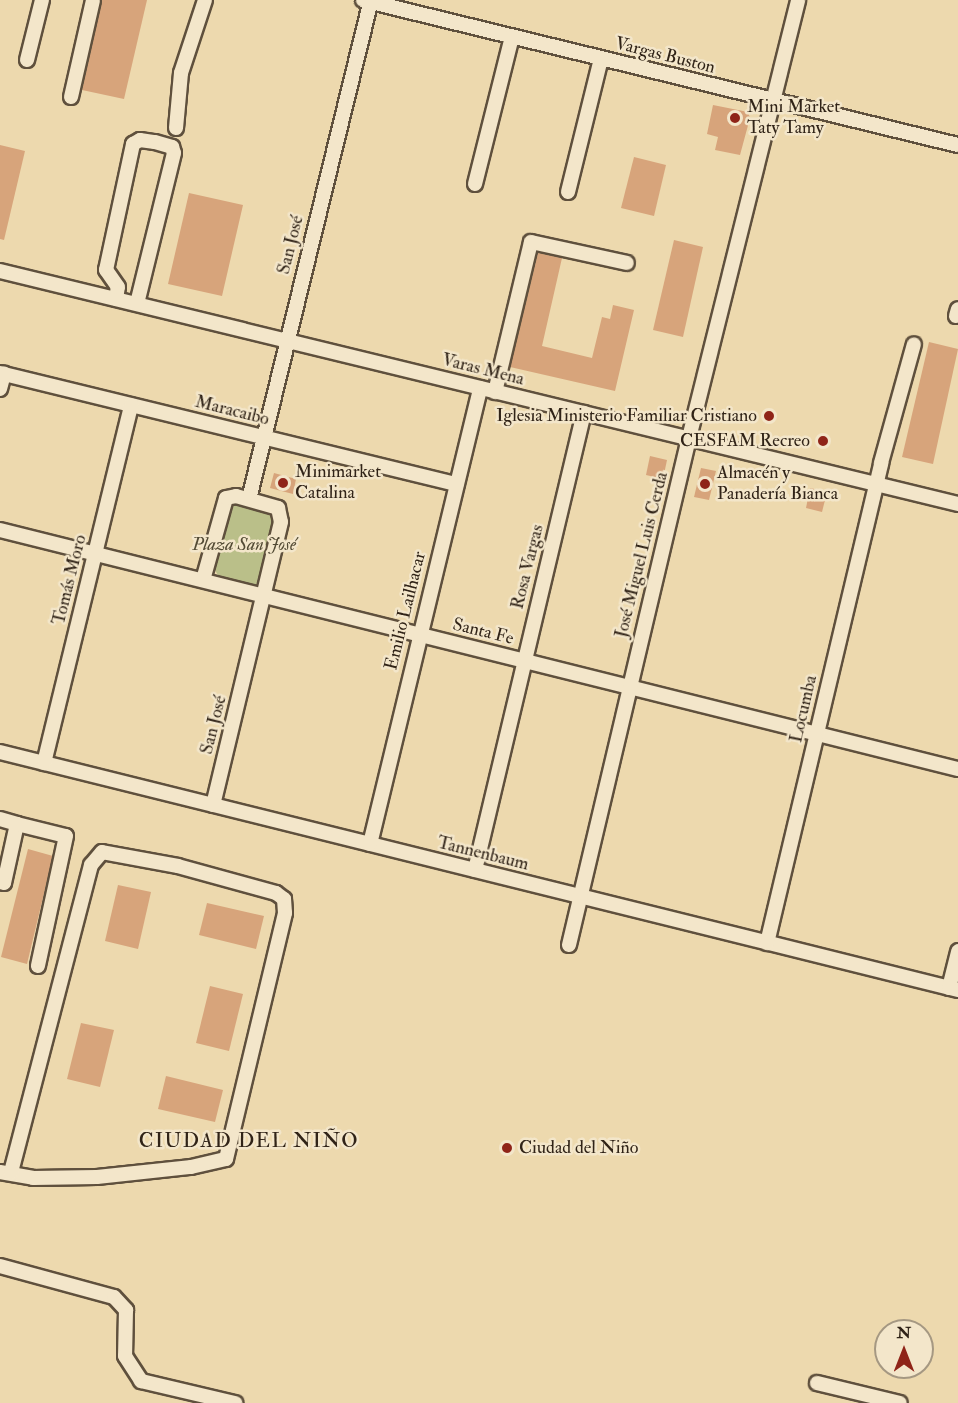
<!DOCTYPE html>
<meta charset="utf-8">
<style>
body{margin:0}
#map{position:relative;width:958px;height:1403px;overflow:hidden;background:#edd9ae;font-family:"IM FELL Double Pica",serif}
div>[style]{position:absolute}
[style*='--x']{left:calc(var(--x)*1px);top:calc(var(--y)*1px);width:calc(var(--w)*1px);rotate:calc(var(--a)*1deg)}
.green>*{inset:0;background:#babf89}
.building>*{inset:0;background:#d7a47b}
.roads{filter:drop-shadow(2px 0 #5f503d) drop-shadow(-2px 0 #5f503d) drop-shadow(0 2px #5f503d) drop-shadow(0 -2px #5f503d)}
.minor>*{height:14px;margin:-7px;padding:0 7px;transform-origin:7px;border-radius:7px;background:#f3e6ca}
.dots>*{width:16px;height:16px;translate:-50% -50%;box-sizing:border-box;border:3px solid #f3e6ca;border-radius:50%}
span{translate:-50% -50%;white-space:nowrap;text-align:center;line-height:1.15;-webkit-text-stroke:5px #f3e6ca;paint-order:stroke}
.street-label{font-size:18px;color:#302317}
.poi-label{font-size:18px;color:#302317}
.left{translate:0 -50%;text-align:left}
.right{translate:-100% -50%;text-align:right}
.park-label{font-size:18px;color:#524a34;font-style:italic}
.neighbourhood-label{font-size:20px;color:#302317;letter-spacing:1.5px}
.north{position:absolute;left:874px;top:1319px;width:60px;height:60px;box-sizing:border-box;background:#f3e6ca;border:2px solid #a59882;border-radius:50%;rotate:0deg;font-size:16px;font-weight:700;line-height:24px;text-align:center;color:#302317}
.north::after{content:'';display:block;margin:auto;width:21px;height:27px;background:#8f2418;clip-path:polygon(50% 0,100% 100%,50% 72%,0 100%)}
</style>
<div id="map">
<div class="green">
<div style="clip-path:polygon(240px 503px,271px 513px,275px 520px,261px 579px,255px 585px,218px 575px,214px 569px,229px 506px)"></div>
</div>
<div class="building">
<div style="clip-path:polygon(102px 0,147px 0,124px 99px,82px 90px)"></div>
<div style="clip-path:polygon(713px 105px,748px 112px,750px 118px,740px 155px,715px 150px,718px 137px,707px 134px)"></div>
<div style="clip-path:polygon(0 145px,25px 151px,4px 240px,0 239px)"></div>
<div style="clip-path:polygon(634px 157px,666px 165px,654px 216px,621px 208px)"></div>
<div style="clip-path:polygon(189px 193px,243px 205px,222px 296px,168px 284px)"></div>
<div style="clip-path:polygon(674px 240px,703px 247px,683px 337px,653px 330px)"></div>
<div style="clip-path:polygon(538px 253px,562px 258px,542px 346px,592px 358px,602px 317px,610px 319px,613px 305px,634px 310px,615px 391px,510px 367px)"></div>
<div style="clip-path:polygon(929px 342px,958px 349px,933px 464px,902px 457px)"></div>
<div style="clip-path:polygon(650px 456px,667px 460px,663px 479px,646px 475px)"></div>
<div style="clip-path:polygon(701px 468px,716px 471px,709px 500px,694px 497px)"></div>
<div style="clip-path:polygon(274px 473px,296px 479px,293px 494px,270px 488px)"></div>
<div style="clip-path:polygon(810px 488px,827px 492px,822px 512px,806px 508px)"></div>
<div style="clip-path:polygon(28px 849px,53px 856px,27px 964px,1px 957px)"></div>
<div style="clip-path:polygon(118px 885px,151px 892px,138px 949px,105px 941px)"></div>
<div style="clip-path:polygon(207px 903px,264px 916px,256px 949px,199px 935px)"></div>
<div style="clip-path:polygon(210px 986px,243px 994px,229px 1051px,196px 1043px)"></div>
<div style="clip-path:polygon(81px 1023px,114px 1030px,100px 1087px,67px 1079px)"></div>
<div style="clip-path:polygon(166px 1076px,223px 1090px,215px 1122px,158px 1109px)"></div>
</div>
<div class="roads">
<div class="minor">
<div style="--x:363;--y:0;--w:612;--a:13.7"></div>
<div style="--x:27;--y:60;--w:62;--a:-76"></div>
<div style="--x:71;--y:97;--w:99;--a:-77.2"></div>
<div style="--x:176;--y:128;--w:55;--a:-84.8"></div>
<div style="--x:181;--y:73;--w:77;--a:-71.8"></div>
<div style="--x:475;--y:184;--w:152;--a:-75.9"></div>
<div style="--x:568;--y:192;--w:137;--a:-76.1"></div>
<div style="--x:0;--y:271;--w:986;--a:13.67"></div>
<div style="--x:116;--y:299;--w:12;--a:-81"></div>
<div style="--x:118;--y:287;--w:21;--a:-125"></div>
<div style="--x:106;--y:270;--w:129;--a:-77.9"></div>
<div style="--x:133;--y:144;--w:8;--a:-30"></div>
<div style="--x:140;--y:140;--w:15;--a:8"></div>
<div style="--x:155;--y:142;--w:18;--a:16"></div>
<div style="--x:172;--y:147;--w:6;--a:72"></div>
<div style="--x:174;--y:153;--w:155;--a:103.8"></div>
<div style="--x:956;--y:316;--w:7;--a:-74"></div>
<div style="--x:0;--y:373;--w:470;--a:13.7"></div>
<div style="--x:0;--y:389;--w:16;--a:-75"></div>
<div style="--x:495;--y:392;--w:154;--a:-76.5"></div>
<div style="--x:531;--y:242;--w:98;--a:12.3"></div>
<div style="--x:249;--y:499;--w:514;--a:-76.26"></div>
<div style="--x:0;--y:530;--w:987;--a:14.01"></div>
<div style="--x:203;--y:580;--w:85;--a:-74.3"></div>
<div style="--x:226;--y:498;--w:10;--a:-11"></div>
<div style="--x:236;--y:496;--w:44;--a:15.9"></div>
<div style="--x:278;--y:508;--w:14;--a:78"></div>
<div style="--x:281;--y:522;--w:291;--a:103.5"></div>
<div style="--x:0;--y:752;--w:987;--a:13.95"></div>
<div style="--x:44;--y:763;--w:368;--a:-76.3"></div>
<div style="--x:0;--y:819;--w:18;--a:16"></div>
<div style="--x:17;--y:824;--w:60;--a:102.4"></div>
<div style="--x:4;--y:883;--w:4;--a:-166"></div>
<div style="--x:17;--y:824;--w:50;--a:13.8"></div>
<div style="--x:66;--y:836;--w:133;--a:102.2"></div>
<div style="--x:370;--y:844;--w:469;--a:-76.4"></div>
<div style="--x:475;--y:870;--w:470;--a:-76.6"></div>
<div style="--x:767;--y:943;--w:493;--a:-76.6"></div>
<div style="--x:881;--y:463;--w:123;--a:-74.5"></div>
<div style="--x:569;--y:945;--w:521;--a:-76.68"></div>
<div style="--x:689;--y:438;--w:451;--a:-76"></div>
<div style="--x:949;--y:988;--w:38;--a:-76"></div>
<div style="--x:0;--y:1172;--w:34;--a:10"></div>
<div style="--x:33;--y:1178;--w:64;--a:-0.9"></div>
<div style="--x:97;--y:1177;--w:95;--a:-6.1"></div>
<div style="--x:191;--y:1167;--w:36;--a:-13"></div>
<div style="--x:226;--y:1159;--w:253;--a:-76.5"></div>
<div style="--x:285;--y:913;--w:14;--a:-94"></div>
<div style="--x:284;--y:899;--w:10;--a:-143"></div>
<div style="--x:276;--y:893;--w:102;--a:-164.6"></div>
<div style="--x:178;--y:866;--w:77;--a:-169.6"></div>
<div style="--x:102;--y:852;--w:17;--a:130"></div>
<div style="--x:91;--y:865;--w:318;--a:104.6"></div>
<div style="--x:0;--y:1266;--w:118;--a:15.2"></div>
<div style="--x:114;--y:1297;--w:18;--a:47"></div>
<div style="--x:126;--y:1310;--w:46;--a:91.2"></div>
<div style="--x:125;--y:1356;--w:30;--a:57"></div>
<div style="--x:141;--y:1381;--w:97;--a:13.2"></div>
<div style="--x:817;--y:1383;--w:85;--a:13.5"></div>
</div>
</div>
<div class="dots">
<div style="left:735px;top:118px;background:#8f2418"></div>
<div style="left:769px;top:416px;background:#8f2418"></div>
<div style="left:823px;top:441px;background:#8f2418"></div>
<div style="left:283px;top:483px;background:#8f2418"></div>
<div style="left:705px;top:484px;background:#8f2418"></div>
<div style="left:507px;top:1148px;background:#8f2418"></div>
</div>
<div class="street-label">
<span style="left:665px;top:56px;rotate:14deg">Vargas Buston</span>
<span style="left:291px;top:245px;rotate:-76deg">San José</span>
<span style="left:483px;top:370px;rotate:14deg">Varas Mena</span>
<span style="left:232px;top:411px;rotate:14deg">Maracaibo</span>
<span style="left:642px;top:555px;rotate:-76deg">José Miguel Luis Cerda</span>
<span style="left:528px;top:567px;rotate:-76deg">Rosa Vargas</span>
<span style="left:70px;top:580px;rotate:-76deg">Tomás Moro</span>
<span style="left:406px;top:611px;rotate:-76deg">Emilio Lailhacar</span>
<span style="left:483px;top:632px;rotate:14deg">Santa Fe</span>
<span style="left:804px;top:709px;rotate:-77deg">Locumba</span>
<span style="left:214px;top:725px;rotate:-76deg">San José</span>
<span style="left:483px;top:854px;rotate:14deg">Tannenbaum</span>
</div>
<div class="poi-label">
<span class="left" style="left:747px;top:118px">Mini Market<br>Taty Tamy</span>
<span class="right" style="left:757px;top:416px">Iglesia Ministerio Familiar Cristiano</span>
<span class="right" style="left:810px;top:441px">CESFAM Recreo</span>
<span class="left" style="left:295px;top:483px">Minimarket<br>Catalina</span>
<span class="left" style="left:717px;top:484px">Almacén y<br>Panadería Bianca</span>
<span class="left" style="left:519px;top:1148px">Ciudad del Niño</span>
</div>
<div class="park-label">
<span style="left:244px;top:545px">Plaza San José</span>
</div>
<div class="neighbourhood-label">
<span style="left:249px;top:1140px">CIUDAD DEL NIÑO</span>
</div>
<div class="north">N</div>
</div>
